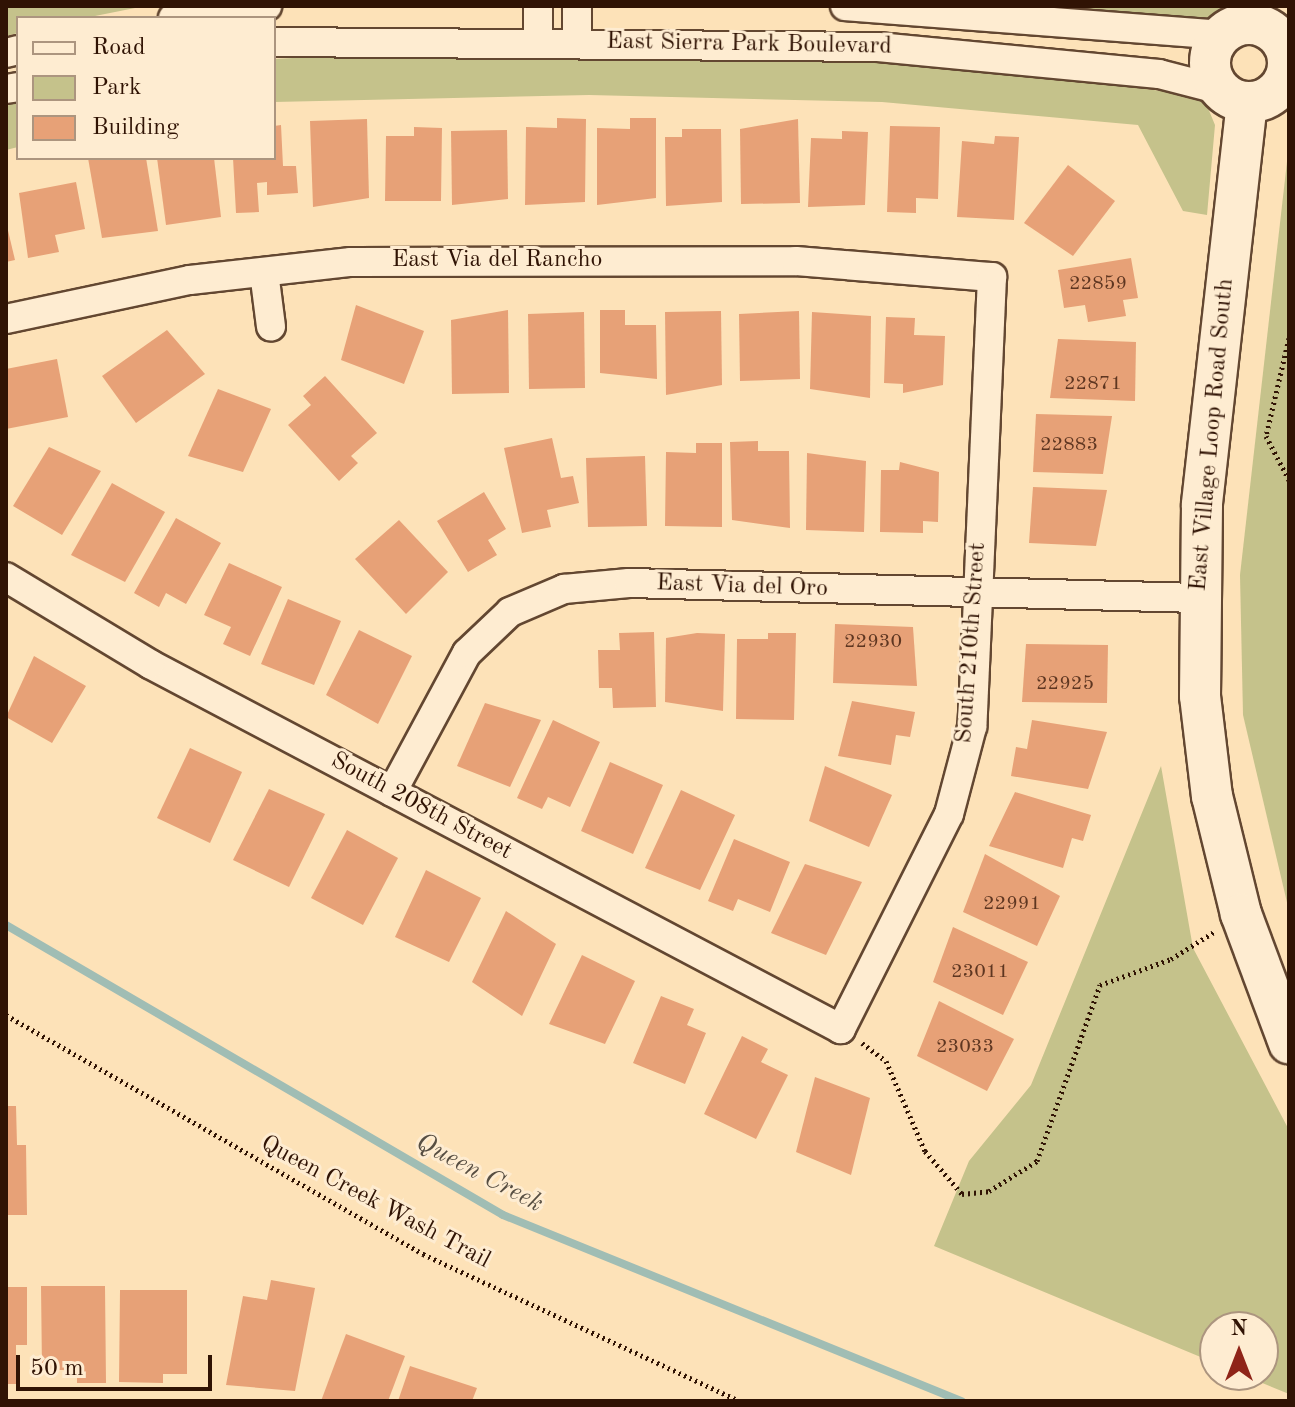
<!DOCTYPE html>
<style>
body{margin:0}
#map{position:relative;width:1295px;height:1407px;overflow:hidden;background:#fde2b8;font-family:"Old Standard TT",serif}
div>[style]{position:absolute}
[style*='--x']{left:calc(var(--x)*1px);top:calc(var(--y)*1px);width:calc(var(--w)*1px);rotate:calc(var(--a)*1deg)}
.green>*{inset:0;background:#c5c28b}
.stream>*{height:8px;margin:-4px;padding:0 4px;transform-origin:4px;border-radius:4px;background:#a0bdb4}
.building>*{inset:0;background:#e7a177}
.path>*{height:5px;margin-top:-2.5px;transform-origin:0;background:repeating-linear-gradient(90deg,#301304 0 2px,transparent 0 6px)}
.roads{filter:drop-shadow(2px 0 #634731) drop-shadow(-2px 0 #634731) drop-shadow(0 2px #634731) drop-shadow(0 -2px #634731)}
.street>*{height:28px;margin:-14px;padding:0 14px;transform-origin:14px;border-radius:14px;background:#feecd1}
.secondary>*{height:40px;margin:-20px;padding:0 20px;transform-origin:20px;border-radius:20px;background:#feecd1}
.secondary>.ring{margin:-20px;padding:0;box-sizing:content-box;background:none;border:40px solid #feecd1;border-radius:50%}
span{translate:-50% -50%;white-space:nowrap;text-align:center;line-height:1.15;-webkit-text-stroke:6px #feecd1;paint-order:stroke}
.number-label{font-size:20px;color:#5e3621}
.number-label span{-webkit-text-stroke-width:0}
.street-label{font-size:24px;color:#301304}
.water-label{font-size:26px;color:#574e42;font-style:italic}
.frame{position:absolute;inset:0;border:8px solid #301304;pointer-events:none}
.legend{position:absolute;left:16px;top:16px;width:260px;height:144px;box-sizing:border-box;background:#feecd1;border:2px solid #ac957f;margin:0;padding:10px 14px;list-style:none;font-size:24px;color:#301304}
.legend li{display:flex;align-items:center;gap:16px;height:40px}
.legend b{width:40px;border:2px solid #ac957f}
.north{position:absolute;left:1199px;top:1311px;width:80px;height:80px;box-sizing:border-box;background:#feecd1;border:2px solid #ac957f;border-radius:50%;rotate:0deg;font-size:22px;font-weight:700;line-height:32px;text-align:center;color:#301304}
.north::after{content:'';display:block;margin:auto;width:28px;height:36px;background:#8f2418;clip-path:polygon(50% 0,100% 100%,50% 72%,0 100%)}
.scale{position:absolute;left:16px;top:1355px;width:196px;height:36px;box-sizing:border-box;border:4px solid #301304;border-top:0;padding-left:10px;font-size:24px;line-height:28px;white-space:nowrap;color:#301304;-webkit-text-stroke:6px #feecd1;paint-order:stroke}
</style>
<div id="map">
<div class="green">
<div style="clip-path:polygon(6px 6px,145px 6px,85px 18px,18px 18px,18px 33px,6px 36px)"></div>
<div style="clip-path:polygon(1033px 6px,1227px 6px,1201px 25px)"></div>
<div style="clip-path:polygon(368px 54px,908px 60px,1203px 96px,1215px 125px,1207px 215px,1183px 211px,1138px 125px,882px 102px,589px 95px,274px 102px,274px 59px)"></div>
<div style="clip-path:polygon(18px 102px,18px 147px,6px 150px,6px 106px)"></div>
<div style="clip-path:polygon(1289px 144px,1289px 911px,1243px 715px,1240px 575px)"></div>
<div style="clip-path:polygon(1161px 766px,1193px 948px,1289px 1130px,1289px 1394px,1243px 1375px,1263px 1375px,1263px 1327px,1215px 1327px,1215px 1363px,934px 1246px,969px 1161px,1031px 1085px)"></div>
</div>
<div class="stream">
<div style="--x:6;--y:925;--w:575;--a:30.26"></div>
<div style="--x:503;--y:1215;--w:495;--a:22.1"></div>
</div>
<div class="building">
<div style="clip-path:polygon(557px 118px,586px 119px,585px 202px,525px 205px,526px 127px,557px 128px)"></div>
<div style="clip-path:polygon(630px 118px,656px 118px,656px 198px,597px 205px,597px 128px,630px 129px)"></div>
<div style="clip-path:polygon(367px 119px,369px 198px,313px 207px,310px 121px)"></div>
<div style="clip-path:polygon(798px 119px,800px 203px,741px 204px,740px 129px)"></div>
<div style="clip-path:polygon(281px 125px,283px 166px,296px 166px,298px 193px,267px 195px,267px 182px,257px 183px,259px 212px,236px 213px,233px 158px,274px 158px,274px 126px)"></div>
<div style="clip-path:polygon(890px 126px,940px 127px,938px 199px,916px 198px,916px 213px,887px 212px)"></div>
<div style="clip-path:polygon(414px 127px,442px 128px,441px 201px,385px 201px,386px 136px,414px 136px)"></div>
<div style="clip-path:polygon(682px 129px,721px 129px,722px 202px,666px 206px,665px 137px,682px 137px)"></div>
<div style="clip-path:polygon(507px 130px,508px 199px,452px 205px,451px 131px)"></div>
<div style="clip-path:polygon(842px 131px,868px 132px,865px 205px,808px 207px,811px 138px,842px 139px)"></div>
<div style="clip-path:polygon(995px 136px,1019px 137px,1014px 220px,957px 217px,962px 141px,994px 144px)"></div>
<div style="clip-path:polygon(88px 158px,146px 158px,158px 231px,102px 238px)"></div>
<div style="clip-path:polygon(157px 158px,214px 158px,221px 217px,166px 225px)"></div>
<div style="clip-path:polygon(1068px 165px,1115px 201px,1073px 256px,1024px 223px)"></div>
<div style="clip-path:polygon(76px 182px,85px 229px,55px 235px,59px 252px,28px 258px,19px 193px)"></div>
<div style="clip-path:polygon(6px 222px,15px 260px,6px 262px)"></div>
<div style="clip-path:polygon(1131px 258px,1138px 298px,1123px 300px,1126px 316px,1088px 322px,1085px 305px,1064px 308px,1058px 270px)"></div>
<div style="clip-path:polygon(356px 305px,424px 331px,404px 384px,341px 360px)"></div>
<div style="clip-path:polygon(508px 310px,509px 393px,452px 394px,451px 320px)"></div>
<div style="clip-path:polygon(600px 310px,625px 310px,625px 325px,656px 325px,657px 379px,600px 373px)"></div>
<div style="clip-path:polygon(721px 311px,722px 385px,666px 395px,665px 312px)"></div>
<div style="clip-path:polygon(799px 311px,800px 379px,740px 381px,739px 314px)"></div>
<div style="clip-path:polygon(584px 312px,585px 388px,529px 389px,528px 314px)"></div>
<div style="clip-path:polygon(812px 312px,871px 316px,870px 398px,810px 389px)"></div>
<div style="clip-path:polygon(886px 317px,915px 318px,914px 335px,945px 336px,943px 385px,903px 393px,903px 384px,884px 383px)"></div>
<div style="clip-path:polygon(167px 330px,205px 374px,136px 423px,102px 376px)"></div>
<div style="clip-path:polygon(1058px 339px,1136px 342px,1135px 401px,1050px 398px)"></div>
<div style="clip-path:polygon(57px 359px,68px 417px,6px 429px,6px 369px)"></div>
<div style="clip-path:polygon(325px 376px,377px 433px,351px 456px,358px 463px,339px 481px,288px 425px,311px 405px,303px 396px)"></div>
<div style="clip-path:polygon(218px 389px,271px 409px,243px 472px,188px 456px)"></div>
<div style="clip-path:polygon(1036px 414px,1112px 416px,1103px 474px,1033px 472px)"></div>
<div style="clip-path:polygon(552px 438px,561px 478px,573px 476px,579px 503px,547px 510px,551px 527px,522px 533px,504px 448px)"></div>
<div style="clip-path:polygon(758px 441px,758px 451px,789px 451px,790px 528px,732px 520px,730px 442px)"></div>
<div style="clip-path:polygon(696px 443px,722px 443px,722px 527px,665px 526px,666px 452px,696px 453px)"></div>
<div style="clip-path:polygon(49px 447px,101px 471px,62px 535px,13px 506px)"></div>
<div style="clip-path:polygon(807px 453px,866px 461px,864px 532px,806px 530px)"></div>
<div style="clip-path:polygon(645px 456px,647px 526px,588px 527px,586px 458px)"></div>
<div style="clip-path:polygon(900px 462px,939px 472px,938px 522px,923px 521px,923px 533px,880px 532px,881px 470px,899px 470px)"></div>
<div style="clip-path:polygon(112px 483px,165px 512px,125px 582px,71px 555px)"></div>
<div style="clip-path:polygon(1033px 487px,1107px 490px,1096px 546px,1029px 543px)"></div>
<div style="clip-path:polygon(484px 492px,506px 529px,488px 540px,497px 555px,468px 572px,437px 521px)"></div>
<div style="clip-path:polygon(176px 518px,221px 543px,186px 604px,166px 593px,159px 607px,134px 593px)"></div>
<div style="clip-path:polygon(399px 520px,448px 572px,406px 614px,355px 559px)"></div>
<div style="clip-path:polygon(229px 563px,282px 587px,250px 656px,223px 644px,231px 627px,204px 615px)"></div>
<div style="clip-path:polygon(288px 599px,341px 621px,314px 685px,261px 664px)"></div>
<div style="clip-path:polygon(835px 624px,913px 627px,917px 686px,833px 683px)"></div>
<div style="clip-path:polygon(359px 630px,412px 656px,378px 724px,326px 695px)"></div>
<div style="clip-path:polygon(654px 632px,656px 707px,613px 708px,612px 688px,599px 688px,598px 650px,620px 650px,619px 633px)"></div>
<div style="clip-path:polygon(697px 633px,725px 634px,723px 711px,665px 702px,666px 638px)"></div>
<div style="clip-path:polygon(768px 633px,796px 633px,794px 720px,736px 719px,737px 639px,768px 639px)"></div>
<div style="clip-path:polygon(1026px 644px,1108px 645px,1107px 703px,1022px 702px)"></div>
<div style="clip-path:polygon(34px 656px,86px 686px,52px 743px,6px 717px)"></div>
<div style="clip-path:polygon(852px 701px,915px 712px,910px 737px,896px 735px,891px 765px,838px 756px)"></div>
<div style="clip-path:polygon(485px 703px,541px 720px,510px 787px,457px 766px)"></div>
<div style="clip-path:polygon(553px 720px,600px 742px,570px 807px,548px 797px,542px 809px,517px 798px)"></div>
<div style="clip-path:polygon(1032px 720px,1107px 732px,1088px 789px,1011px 776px,1016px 747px,1027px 749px)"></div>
<div style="clip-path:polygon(190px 748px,242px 772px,210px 843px,157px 818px)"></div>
<div style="clip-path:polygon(610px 762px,663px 785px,633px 854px,581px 831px)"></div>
<div style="clip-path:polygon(825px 766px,892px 795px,869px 847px,809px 821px)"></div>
<div style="clip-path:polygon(269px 789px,325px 814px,289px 887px,233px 860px)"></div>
<div style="clip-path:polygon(681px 790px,735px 815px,700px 890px,645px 868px)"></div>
<div style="clip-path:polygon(1015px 792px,1091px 815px,1083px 841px,1072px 838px,1063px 868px,989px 846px)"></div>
<div style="clip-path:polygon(347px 830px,398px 858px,363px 925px,311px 898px)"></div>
<div style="clip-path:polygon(734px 839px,790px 862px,770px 912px,738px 899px,733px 911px,708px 901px)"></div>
<div style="clip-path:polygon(985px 854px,1060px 896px,1037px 946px,963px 912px)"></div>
<div style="clip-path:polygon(805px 864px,862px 882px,826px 955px,771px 933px)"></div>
<div style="clip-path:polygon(426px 870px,481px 898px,449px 962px,395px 937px)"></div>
<div style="clip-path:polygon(506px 911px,556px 944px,522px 1016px,472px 982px)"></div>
<div style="clip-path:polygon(953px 927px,1028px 962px,1003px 1015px,933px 982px)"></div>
<div style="clip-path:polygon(582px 955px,635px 981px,605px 1044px,549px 1024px)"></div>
<div style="clip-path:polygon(661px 996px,694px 1009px,687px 1025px,706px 1033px,685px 1084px,633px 1063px)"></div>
<div style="clip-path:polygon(939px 1001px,1014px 1039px,987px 1091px,917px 1056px)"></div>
<div style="clip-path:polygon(742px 1036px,768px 1049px,761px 1062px,788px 1075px,756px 1139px,704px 1114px)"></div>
<div style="clip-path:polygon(815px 1077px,870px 1098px,851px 1175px,796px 1152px)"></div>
<div style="clip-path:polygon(6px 1106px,16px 1106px,17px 1145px,26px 1145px,27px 1215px,6px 1215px)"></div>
<div style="clip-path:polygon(271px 1280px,315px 1288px,295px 1391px,226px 1385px,243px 1296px,267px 1300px)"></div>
<div style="clip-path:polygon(41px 1286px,105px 1286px,106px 1383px,77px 1383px,77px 1370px,42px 1370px)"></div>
<div style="clip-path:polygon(6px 1287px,27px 1287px,27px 1345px,16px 1345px,16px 1384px,6px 1384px)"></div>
<div style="clip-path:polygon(120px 1290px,187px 1290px,187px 1374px,163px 1374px,163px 1383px,119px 1382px)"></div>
<div style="clip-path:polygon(346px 1334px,405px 1356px,388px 1401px,321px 1401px)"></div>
<div style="clip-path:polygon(410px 1366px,477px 1388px,472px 1401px,398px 1401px)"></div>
</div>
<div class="path">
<div style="--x:1289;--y:338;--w:101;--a:103.2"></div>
<div style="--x:1266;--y:436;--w:50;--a:62.4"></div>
<div style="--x:6;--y:1015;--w:481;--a:29.8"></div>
<div style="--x:423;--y:1254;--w:349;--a:24.9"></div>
<div style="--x:862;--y:1043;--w:30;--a:37"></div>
<div style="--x:886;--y:1061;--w:98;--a:66.6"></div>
<div style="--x:925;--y:1151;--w:57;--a:49.3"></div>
<div style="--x:962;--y:1194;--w:27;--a:-6"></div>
<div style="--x:989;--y:1191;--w:57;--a:-32"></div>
<div style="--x:1037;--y:1161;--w:187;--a:-70.3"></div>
<div style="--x:1100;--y:985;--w:76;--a:-20.1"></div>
<div style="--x:1171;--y:959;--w:51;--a:-32.1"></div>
</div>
<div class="roads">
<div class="street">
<div style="--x:538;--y:6;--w:35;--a:90"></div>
<div style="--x:577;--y:6;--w:35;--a:90"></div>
<div style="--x:845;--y:6;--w:378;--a:4.4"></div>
<div style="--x:173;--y:18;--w:95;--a:-7.3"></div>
<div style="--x:274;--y:42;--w:604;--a:0.47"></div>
<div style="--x:878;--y:47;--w:282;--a:5.5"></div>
<div style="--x:1159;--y:74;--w:64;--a:14.5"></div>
<div style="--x:6;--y:53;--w:12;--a:-14"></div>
<div style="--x:6;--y:89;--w:12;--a:-9"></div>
<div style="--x:264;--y:272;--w:55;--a:82.7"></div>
<div style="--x:6;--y:319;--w:188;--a:-12"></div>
<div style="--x:190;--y:280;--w:162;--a:-6.4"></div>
<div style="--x:351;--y:262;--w:445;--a:-0.1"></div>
<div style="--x:796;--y:261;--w:197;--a:4.7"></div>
<div style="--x:992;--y:277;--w:450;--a:92.5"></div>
<div style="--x:972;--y:727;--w:90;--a:104.8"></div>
<div style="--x:949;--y:814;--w:241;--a:116.7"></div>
<div style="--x:841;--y:1029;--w:781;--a:-152.16"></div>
<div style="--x:150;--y:664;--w:168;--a:-148.9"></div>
<div style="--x:392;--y:792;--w:158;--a:-61.7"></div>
<div style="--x:467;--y:653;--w:59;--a:-43.6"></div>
<div style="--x:510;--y:612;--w:59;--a:-23.1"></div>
<div style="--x:564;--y:589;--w:65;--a:-5.3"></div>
<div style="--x:629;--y:583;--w:568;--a:1.51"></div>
</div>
<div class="secondary">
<div class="ring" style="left:1210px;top:24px;width:38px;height:38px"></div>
<div style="--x:1247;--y:102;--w:406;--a:96.4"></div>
<div style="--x:1202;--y:505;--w:191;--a:90.6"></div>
<div style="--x:1200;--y:696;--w:101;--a:83.2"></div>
<div style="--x:1212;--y:796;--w:122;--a:76.2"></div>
<div style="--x:1241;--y:914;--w:138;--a:69.6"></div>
</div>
</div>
<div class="number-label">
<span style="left:1098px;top:284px">22859</span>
<span style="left:1093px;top:384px">22871</span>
<span style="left:1069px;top:445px">22883</span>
<span style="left:873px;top:642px">22930</span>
<span style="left:1065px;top:684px">22925</span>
<span style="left:1012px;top:904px">22991</span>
<span style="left:980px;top:972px">23011</span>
<span style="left:965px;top:1047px">23033</span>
</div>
<div class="street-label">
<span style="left:749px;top:45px;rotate:1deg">East Sierra Park Boulevard</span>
<span style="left:497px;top:261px">East Via del Rancho</span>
<span style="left:1213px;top:435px;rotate:-85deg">East Village Loop Road South</span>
<span style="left:742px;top:587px;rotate:2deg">East Via del Oro</span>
<span style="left:972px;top:643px;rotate:-86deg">South 210th Street</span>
<span style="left:421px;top:807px;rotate:28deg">South 208th Street</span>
<span style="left:375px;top:1203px;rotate:28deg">Queen Creek Wash Trail</span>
</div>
<div class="water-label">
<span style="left:479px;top:1174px;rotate:28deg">Queen Creek</span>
</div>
<div class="frame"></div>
<ul class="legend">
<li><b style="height:10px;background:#feecd1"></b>Road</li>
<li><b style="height:22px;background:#c5c28b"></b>Park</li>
<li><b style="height:22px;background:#e7a177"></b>Building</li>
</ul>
<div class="north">N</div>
<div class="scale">50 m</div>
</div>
